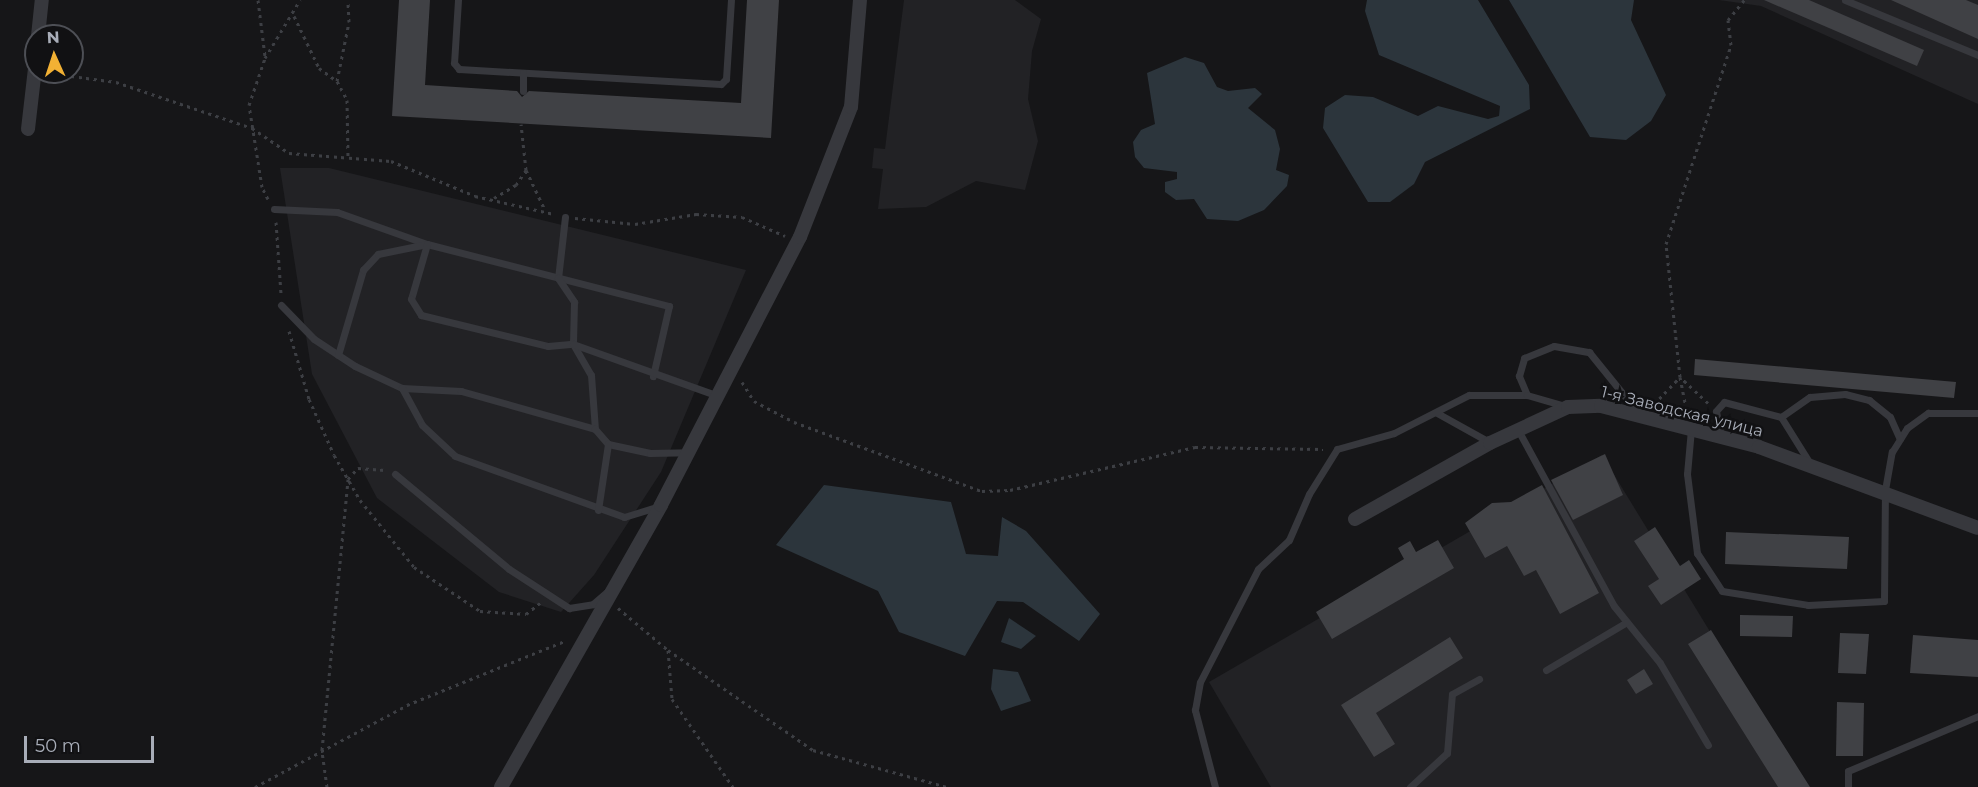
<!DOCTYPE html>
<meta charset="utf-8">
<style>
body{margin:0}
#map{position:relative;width:1978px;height:787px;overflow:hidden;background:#161618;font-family:Montserrat,sans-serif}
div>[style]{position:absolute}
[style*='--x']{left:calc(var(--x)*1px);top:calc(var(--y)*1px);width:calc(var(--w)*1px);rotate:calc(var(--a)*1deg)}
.built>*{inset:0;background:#222225}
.water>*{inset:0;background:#2c353c}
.building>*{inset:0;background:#404145}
.path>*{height:3px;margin-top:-1.5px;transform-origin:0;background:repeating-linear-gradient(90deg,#3d3f44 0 3px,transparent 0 7.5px)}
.service>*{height:7px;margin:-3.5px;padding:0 3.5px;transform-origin:3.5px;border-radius:3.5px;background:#37383d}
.minor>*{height:14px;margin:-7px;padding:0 7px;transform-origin:7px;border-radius:7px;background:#37383d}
span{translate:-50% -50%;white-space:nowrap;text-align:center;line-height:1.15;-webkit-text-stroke:5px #111113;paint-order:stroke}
.street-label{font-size:16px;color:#a8adb8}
.north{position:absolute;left:24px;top:24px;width:60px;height:60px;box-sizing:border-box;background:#111113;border:2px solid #4d4f55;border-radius:50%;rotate:357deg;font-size:16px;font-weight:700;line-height:24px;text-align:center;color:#a8adb8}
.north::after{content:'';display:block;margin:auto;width:21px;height:27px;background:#f2b134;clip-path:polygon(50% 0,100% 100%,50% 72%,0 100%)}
.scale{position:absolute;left:24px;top:736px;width:130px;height:27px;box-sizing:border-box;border:3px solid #a8adb8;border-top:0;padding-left:8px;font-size:18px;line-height:21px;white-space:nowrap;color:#a8adb8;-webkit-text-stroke:4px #111113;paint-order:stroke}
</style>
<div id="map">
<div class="built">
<div style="clip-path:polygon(904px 0,1015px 0,1041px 19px,1032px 51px,1028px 99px,1038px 141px,1025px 190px,976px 181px,926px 207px,878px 209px,883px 169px,872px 168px,874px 148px,885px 149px)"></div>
<div style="clip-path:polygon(1719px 0,1978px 0,1978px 104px,1761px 6px)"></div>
<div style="clip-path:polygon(280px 168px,329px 168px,746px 270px,661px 472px,594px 575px,561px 612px,499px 592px,377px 498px,312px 374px)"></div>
<div style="clip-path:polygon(1602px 455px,1805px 787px,1271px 787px,1209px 682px)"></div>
</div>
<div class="water">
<div style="clip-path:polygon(1367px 0,1478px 0,1529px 85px,1530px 109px,1425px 162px,1414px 184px,1390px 202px,1368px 202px,1323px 128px,1325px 108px,1345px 95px,1373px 97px,1418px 116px,1438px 106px,1488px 119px,1499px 116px,1500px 106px,1379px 55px,1365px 11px)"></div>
<div style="clip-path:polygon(1509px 0,1634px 0,1631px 20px,1666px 95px,1651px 121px,1626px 140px,1590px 137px)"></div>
<div style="clip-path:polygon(1185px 57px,1204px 63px,1217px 87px,1228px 91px,1255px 88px,1262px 94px,1248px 108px,1275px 130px,1280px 149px,1276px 170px,1289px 175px,1287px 186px,1264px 210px,1238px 221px,1207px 219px,1194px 199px,1176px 200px,1165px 192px,1165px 182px,1177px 179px,1177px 172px,1144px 168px,1135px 157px,1133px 142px,1141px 130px,1155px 124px,1147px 73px)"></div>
<div style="clip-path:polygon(824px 485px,951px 502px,966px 554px,998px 556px,1002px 517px,1026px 531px,1100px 614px,1079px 641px,1023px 602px,997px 601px,965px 656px,899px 632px,878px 591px,776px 545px)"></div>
<div style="clip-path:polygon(1009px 618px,1036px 636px,1021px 649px,1001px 642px)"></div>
<div style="clip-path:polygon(993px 669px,1018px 672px,1031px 701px,1001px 711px,991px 689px)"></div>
</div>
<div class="building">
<div style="clip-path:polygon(399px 0,430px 0,425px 85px,517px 91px,522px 97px,529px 91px,741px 103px,747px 0,779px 0,771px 138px,392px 116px)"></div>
<div style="clip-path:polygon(1764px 0,1809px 0,1924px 50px,1917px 66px)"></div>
<div style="clip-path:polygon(1891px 0,1966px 0,1978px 5px,1978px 39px)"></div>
<div style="clip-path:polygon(1695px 359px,1956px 382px,1954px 398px,1694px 375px)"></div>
<div style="clip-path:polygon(1605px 454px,1623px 495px,1573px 520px,1551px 480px)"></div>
<div style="clip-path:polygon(1542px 485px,1599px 593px,1560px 614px,1536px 570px,1524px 576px,1507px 546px,1485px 558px,1465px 523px,1492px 503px,1511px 502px)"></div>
<div style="clip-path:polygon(1655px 527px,1680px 566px,1689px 560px,1701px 579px,1661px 605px,1648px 586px,1659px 579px,1634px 541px)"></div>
<div style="clip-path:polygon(1726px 532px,1849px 537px,1847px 569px,1725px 564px)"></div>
<div style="clip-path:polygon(1438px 540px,1454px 568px,1332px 639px,1316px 612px,1404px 559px,1398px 548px,1410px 541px,1416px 552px)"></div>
<div style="clip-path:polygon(1740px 615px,1793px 616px,1792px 637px,1740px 636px)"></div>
<div style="clip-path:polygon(1711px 630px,1739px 675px,1810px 787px,1778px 787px,1688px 644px)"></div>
<div style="clip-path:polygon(1840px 633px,1869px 634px,1866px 674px,1838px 673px)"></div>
<div style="clip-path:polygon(1913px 635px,1978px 640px,1978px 677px,1910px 673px)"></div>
<div style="clip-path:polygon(1450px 637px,1463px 658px,1376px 713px,1395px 744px,1374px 757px,1341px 705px)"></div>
<div style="clip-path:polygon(1644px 669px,1653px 684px,1636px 694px,1627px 680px)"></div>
<div style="clip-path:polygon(1837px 702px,1864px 703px,1863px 756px,1836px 756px)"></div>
</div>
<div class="path">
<div style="--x:258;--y:0;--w:56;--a:82.9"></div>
<div style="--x:294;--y:16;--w:58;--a:64.3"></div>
<div style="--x:319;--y:68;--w:22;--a:36"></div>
<div style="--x:337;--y:81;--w:21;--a:62"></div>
<div style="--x:347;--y:100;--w:58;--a:89"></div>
<div style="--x:49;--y:73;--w:68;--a:7.7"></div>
<div style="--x:116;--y:82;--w:144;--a:18.7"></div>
<div style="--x:252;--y:128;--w:45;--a:34"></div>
<div style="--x:289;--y:153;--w:102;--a:4.5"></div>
<div style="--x:391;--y:161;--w:91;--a:22.6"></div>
<div style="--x:475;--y:196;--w:81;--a:12.8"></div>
<div style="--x:337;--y:81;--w:60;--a:-78.5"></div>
<div style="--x:349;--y:22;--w:22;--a:-93"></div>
<div style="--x:526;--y:170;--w:44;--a:64.6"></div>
<div style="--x:494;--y:198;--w:26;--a:-31"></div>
<div style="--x:516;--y:185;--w:18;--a:-56"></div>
<div style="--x:526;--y:170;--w:46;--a:-96.2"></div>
<div style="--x:268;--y:199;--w:13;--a:-117"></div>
<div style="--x:262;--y:187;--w:83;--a:-99"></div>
<div style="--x:249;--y:105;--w:50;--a:-71.2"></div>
<div style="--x:265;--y:58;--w:68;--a:-58.9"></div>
<div style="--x:575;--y:218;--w:60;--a:5.7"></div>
<div style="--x:635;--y:224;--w:62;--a:-9.3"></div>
<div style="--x:696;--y:214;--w:46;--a:3.7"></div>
<div style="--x:742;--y:217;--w:47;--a:23.8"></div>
<div style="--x:276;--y:222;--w:71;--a:86"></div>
<div style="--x:289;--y:331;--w:71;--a:73.6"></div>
<div style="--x:309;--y:399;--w:61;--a:65.9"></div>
<div style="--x:334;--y:455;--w:52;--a:60"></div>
<div style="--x:360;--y:500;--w:86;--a:51.1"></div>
<div style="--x:414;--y:567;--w:79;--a:33.7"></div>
<div style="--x:480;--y:611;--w:46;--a:3.7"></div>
<div style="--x:526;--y:614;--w:18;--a:-38"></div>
<div style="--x:742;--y:382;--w:22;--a:58"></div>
<div style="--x:754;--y:401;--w:45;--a:27.7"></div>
<div style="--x:794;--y:422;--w:200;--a:20.2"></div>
<div style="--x:982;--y:491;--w:28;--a:-2"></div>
<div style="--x:1010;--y:490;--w:190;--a:-13.1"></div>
<div style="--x:1195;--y:447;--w:128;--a:0.9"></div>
<div style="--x:1708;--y:403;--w:38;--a:-137"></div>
<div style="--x:1680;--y:377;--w:134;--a:-96"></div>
<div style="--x:1666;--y:244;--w:209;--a:-71.9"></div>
<div style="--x:1731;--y:45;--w:25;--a:-97"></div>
<div style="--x:1728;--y:20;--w:26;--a:-51"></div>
<div style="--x:1654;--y:404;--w:37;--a:-46"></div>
<div style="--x:1680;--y:377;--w:37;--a:79"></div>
<div style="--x:618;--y:608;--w:65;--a:40"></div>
<div style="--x:668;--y:650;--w:176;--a:34.6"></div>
<div style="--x:813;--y:750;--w:139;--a:15.4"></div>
<div style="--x:668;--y:650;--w:49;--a:85.3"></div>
<div style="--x:672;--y:699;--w:107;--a:55.3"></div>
<div style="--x:255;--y:787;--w:173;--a:-28.3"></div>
<div style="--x:407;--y:705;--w:170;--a:-22.1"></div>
<div style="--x:327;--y:787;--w:37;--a:-98"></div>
<div style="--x:322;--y:750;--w:272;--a:-84.5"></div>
<div style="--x:348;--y:479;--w:15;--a:-48"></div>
<div style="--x:358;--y:468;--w:27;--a:4"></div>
</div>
<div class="service">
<div style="--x:458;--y:0;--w:63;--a:93.6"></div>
<div style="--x:454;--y:63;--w:8;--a:50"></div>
<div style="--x:459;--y:69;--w:262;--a:3.3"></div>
<div style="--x:721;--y:84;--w:7;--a:-45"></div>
<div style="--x:726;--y:79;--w:79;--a:-86.4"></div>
<div style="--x:1845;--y:0;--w:144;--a:22.5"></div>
<div style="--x:523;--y:91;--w:18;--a:-90"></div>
<div style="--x:274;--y:209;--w:63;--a:2.7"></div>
<div style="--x:337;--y:212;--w:96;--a:19.6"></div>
<div style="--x:427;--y:244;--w:250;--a:14.4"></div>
<div style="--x:669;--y:306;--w:72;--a:102.9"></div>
<div style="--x:565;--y:217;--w:61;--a:96.5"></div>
<div style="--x:558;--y:278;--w:29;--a:56"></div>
<div style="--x:574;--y:302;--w:42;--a:91.4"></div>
<div style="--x:573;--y:344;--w:36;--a:60"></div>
<div style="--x:591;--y:375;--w:54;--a:85.8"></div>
<div style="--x:281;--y:305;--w:47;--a:45.9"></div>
<div style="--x:314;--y:339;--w:49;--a:33.4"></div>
<div style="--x:355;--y:366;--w:52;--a:25.1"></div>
<div style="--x:402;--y:388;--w:59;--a:2.9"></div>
<div style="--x:461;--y:391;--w:139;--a:15.8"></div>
<div style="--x:595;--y:429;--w:20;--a:49"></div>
<div style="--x:608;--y:444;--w:43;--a:12.1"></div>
<div style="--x:650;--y:453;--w:39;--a:-1"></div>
<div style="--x:338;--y:355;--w:89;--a:-73.6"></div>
<div style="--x:363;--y:270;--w:22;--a:-47"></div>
<div style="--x:378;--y:254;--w:50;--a:-11.5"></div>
<div style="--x:427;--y:244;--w:57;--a:106.2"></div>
<div style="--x:411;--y:299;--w:19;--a:58"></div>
<div style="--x:421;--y:315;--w:131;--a:13.7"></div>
<div style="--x:548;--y:346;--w:25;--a:-5"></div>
<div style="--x:573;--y:344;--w:154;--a:19.7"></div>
<div style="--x:402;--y:388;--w:42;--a:61.6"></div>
<div style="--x:422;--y:425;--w:45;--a:43.2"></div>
<div style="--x:455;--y:456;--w:180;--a:19.8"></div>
<div style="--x:624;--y:517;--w:37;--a:-17"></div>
<div style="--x:1527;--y:395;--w:21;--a:-113"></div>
<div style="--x:1519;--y:376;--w:19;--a:-74"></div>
<div style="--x:1524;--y:358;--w:32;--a:-22"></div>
<div style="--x:1554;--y:346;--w:36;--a:10"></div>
<div style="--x:1589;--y:352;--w:81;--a:51"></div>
<div style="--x:1437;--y:413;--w:60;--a:29.1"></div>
<div style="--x:1781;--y:417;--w:57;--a:58"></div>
<div style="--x:1691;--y:429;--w:45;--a:95.1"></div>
<div style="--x:1687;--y:474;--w:80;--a:82.8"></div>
<div style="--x:1697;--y:553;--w:45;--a:56.7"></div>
<div style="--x:1722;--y:591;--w:87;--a:9.2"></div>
<div style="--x:1808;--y:605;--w:76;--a:-3"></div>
<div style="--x:1884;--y:601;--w:111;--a:-89.5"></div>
<div style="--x:1885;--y:490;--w:39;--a:-80"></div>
<div style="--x:1892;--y:452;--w:28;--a:-58"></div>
<div style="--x:1907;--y:428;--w:26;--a:-36"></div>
<div style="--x:1928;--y:413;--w:50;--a:0"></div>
<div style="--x:1518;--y:430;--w:200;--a:61.4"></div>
<div style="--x:1614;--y:606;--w:73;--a:51.1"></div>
<div style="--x:1660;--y:663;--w:95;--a:59.7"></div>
<div style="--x:1721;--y:437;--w:26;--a:-101"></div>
<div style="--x:1716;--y:411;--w:12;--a:-48"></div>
<div style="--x:1724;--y:402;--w:59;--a:14.7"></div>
<div style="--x:1781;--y:417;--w:35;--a:-35"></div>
<div style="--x:1810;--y:397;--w:35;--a:-5"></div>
<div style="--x:1845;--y:394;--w:25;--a:14"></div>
<div style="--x:1869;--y:400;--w:27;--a:39"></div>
<div style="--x:1890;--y:417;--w:24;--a:66"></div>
<div style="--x:395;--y:474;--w:148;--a:39.8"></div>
<div style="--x:509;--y:569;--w:72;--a:33"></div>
<div style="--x:569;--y:608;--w:24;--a:-9"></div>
<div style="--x:593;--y:604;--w:20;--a:-41"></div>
<div style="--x:598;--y:510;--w:67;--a:-81.4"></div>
<div style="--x:1546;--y:670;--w:94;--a:-30.7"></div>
<div style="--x:1215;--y:787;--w:80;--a:-104.6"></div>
<div style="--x:1195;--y:710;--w:28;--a:-80"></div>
<div style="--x:1200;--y:682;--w:127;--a:-62.8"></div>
<div style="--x:1258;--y:569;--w:42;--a:-43.1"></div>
<div style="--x:1289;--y:540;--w:50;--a:-66.5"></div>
<div style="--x:1309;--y:494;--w:53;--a:-58.1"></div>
<div style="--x:1337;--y:449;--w:59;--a:-15.7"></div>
<div style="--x:1394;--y:433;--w:84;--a:-26.9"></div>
<div style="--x:1469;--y:395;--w:58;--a:0"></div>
<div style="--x:1527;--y:395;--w:40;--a:16"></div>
<div style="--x:1410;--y:787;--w:50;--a:-42.6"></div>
<div style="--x:1447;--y:753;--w:59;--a:-85.2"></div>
<div style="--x:1452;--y:694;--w:31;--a:-29"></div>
<div style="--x:1848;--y:787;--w:16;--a:-90"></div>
<div style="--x:1848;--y:771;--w:141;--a:-22.9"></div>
</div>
<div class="minor">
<div style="--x:38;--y:36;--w:36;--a:-84"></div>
<div style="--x:28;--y:129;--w:69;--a:-83.4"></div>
<div style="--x:1355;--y:519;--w:155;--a:-29.4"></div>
<div style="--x:1490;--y:443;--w:86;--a:-24.8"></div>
<div style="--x:1568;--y:407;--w:33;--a:-2"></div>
<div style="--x:1601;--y:406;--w:163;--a:14.5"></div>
<div style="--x:1759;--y:447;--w:233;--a:20.3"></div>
<div style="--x:501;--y:787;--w:324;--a:-60.4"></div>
<div style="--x:661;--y:505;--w:302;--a:-62.6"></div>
<div style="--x:800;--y:237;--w:140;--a:-68.6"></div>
<div style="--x:851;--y:107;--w:107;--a:-85.2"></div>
</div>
<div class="street-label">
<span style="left:1682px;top:412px;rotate:14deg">1-я Заводская улица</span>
</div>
<div class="north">N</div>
<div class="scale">50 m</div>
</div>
